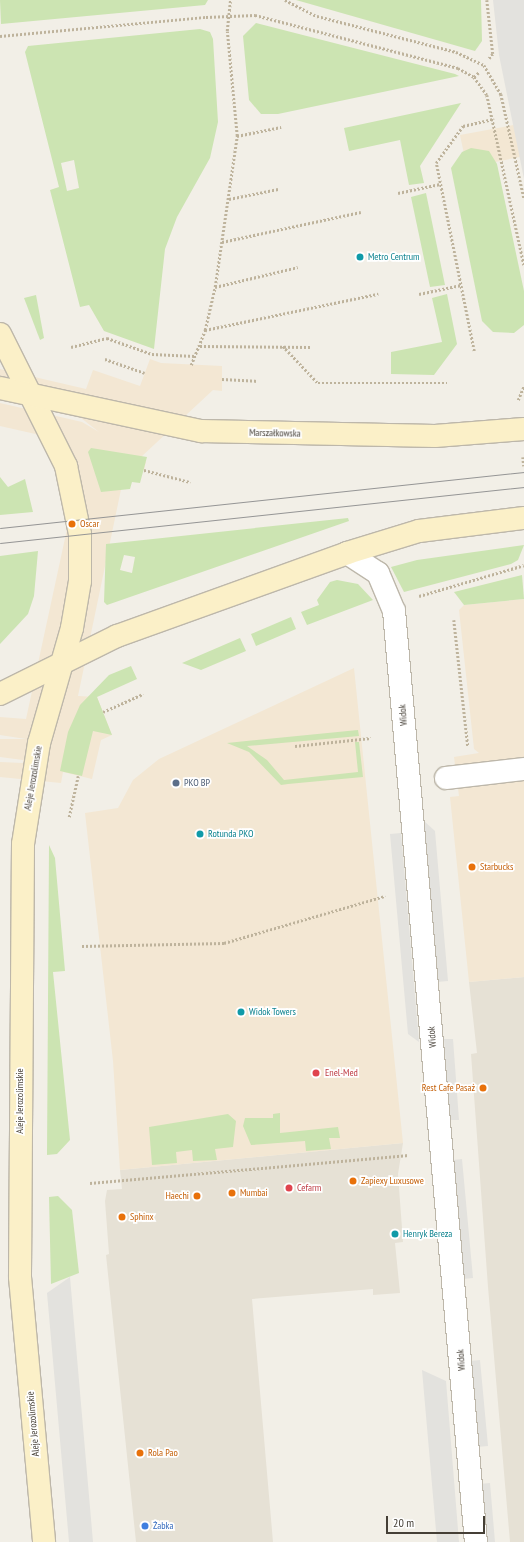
<!DOCTYPE html>
<meta charset="utf-8">
<style>
body{margin:0}
#map{position:relative;width:524px;height:1542px;overflow:hidden;background:#f2efe7;font-family:"PT Sans Narrow",sans-serif}
div>[style]{position:absolute}
[style*='--x']{left:calc(var(--x)*1px);top:calc(var(--y)*1px);width:calc(var(--w)*1px);rotate:calc(var(--a)*1deg)}
.residential>*{inset:0;background:#e6e1d5}
.commercial>*{inset:0;background:#f3e7d3}
.green>*{inset:0;background:#cce4b2}
.parking>*{inset:0;background:#e3e2de}
.path>*{height:2.5px;margin-top:-1.25px;transform-origin:0;background:repeating-linear-gradient(90deg,#beb39c 0 2px,transparent 0 4px)}
.roads{filter:drop-shadow(1px 0 #bdb7aa) drop-shadow(-1px 0 #bdb7aa) drop-shadow(0 1px #bdb7aa) drop-shadow(0 -1px #bdb7aa)}
.pedestrian>*{height:22px;margin:-11px;padding:0 11px;transform-origin:11px;border-radius:11px;background:#fff}
.minor>*{height:22px;margin:-11px;padding:0 11px;transform-origin:11px;border-radius:11px;background:#fff}
.secondary>*{height:22px;margin:-11px;padding:0 11px;transform-origin:11px;border-radius:11px;background:#fbf0c8}
.tram>*{height:1px;margin:-0.5px;padding:0 0.5px;transform-origin:0.5px;border-radius:0.5px;background:#959595}
.dots>*{width:11px;height:11px;translate:-50% -50%;box-sizing:border-box;border:2px solid #fff;border-radius:50%}
span{translate:-50% -50%;white-space:nowrap;text-align:center;line-height:1.15;-webkit-text-stroke:3.5px #fff;paint-order:stroke}
.culture-label{font-size:10px;color:#0d838f}
.left{translate:0 -50%;text-align:left}
.street-label{font-size:10px;color:#453f36}
.food-label{font-size:10px;color:#c56008}
.right{translate:-100% -50%;text-align:right}
.service-label{font-size:10px;color:#4e5e75}
.health-label{font-size:10px;color:#be3a42}
.shop-label{font-size:10px;color:#366cbe}
.scale{position:absolute;left:386px;top:1516px;width:99px;height:18px;box-sizing:border-box;border:2px solid #453f36;border-top:0;padding-left:5px;font-size:12px;line-height:14px;white-space:nowrap;color:#453f36;-webkit-text-stroke:3px #fff;paint-order:stroke}
</style>
<div id="map">
<div class="residential">
<div style="clip-path:polygon(524px 977px,524px 1542px,510px 1542px,488px 1287px,471px 1054px,477px 1053px,469px 982px)"></div>
<div style="clip-path:polygon(403px 1143px,398px 1174px,403px 1242px,395px 1243px,400px 1293px,373px 1295px,373px 1289px,252px 1299px,273px 1542px,136px 1542px,106px 1255px,109px 1254px,105px 1201px,107px 1190px,122px 1189px,120px 1170px)"></div>
</div>
<div class="commercial">
<div style="clip-path:polygon(524px 123px,524px 156px,467px 168px,460px 135px)"></div>
<div style="clip-path:polygon(150px 359px,161px 363px,222px 366px,222px 391px,213px 390px,141px 457px,146px 462px,144px 470px,124px 475px,78px 696px,97px 697px,112px 735px,101px 740px,92px 779px,63px 772px,61px 783px,0 777px,0 762px,23px 763px,23px 760px,0 757px,0 739px,26px 739px,0 735px,0 717px,26px 719px,75px 492px,62px 440px,0 426px,0 403px,82px 422px,99px 432px,81px 418px,0 400px,0 369px,86px 389px,93px 370px,140px 386px)"></div>
<div style="clip-path:polygon(524px 599px,524px 977px,469px 982px,450px 797px,459px 796px,454px 757px,479px 753px,474px 749px,459px 610px,464px 605px)"></div>
<div style="clip-path:polygon(354px 668px,403px 1143px,120px 1170px,113px 1061px,85px 813px,118px 808px,133px 780px,159px 759px)"></div>
</div>
<div class="green">
<div style="clip-path:polygon(0 0,208px 0,205px 5px,1px 24px)"></div>
<div style="clip-path:polygon(296px 0,481px 0,482px 41px,475px 51px)"></div>
<div style="clip-path:polygon(256px 23px,455px 74px,459px 76px,278px 114px,261px 114px,249px 100px,243px 36px)"></div>
<div style="clip-path:polygon(evenodd,200px 29px,210px 32px,213px 39px,218px 122px,210px 158px,177px 217px,165px 249px,154px 349px,104px 331px,89px 305px,80px 307px,50px 190px,59px 187px,25px 52px,28px 46px,200px 29px,74px 160px,79px 188px,67px 191px,61px 163px,74px 160px)"></div>
<div style="clip-path:polygon(461px 103px,420px 166px,424px 183px,409px 185px,400px 140px,349px 151px,344px 128px)"></div>
<div style="clip-path:polygon(471px 148px,489px 151px,497px 164px,524px 291px,524px 325px,514px 333px,493px 332px,482px 321px,451px 168px,462px 152px)"></div>
<div style="clip-path:polygon(426px 193px,445px 285px,430px 287px,411px 197px)"></div>
<div style="clip-path:polygon(447px 294px,457px 344px,434px 375px,391px 374px,391px 352px,442px 342px,432px 298px)"></div>
<div style="clip-path:polygon(36px 295px,44px 338px,40px 340px,24px 298px)"></div>
<div style="clip-path:polygon(91px 448px,147px 457px,140px 483px,132px 482px,130px 489px,101px 492px,88px 452px)"></div>
<div style="clip-path:polygon(0 477px,8px 487px,25px 479px,33px 512px,0 515px)"></div>
<div style="clip-path:polygon(evenodd,348px 518px,349px 521px,107px 605px,104px 602px,106px 544px,348px 518px,124px 555px,135px 557px,132px 573px,120px 570px,124px 555px)"></div>
<div style="clip-path:polygon(524px 545px,518px 560px,511px 564px,404px 592px,391px 567px,417px 560px)"></div>
<div style="clip-path:polygon(38px 551px,34px 596px,28px 614px,0 644px,0 556px)"></div>
<div style="clip-path:polygon(522px 575px,524px 599px,464px 605px,454px 592px)"></div>
<div style="clip-path:polygon(337px 580px,358px 584px,373px 600px,307px 625px,301px 612px,319px 605px,317px 600px,330px 582px)"></div>
<div style="clip-path:polygon(291px 617px,296px 629px,256px 646px,251px 634px)"></div>
<div style="clip-path:polygon(240px 638px,246px 651px,201px 670px,182px 663px)"></div>
<div style="clip-path:polygon(131px 666px,137px 679px,97px 697px,112px 735px,93px 731px,82px 776px,60px 771px,68px 732px,80px 705px,109px 675px)"></div>
<div style="clip-path:polygon(358px 730px,359px 736px,247px 746px,267px 760px,284px 780px,358px 772px,355px 742px,359px 742px,363px 777px,288px 784px,281px 785px,249px 752px,227px 743px)"></div>
<div style="clip-path:polygon(49px 845px,55px 858px,65px 971px,53px 972px,70px 1140px,57px 1154px,47px 1155px)"></div>
<div style="clip-path:polygon(280px 1113px,280px 1133px,338px 1127px,340px 1138px,329px 1138px,331px 1149px,306px 1151px,305px 1141px,251px 1145px,243px 1126px,245px 1118px,273px 1118px,273px 1114px)"></div>
<div style="clip-path:polygon(228px 1114px,236px 1121px,233px 1147px,215px 1149px,217px 1160px,193px 1161px,192px 1150px,176px 1152px,177px 1163px,152px 1165px,149px 1127px)"></div>
<div style="clip-path:polygon(58px 1196px,72px 1210px,79px 1273px,51px 1284px,49px 1197px)"></div>
</div>
<div class="parking">
<div style="clip-path:polygon(493px 0,524px 0,524px 179px,499px 55px)"></div>
<div style="clip-path:polygon(424px 821px,435px 831px,448px 981px,437px 982px)"></div>
<div style="clip-path:polygon(401px 833px,419px 1042px,408px 1034px,390px 834px)"></div>
<div style="clip-path:polygon(444px 1039px,453px 1039px,459px 1120px,450px 1120px)"></div>
<div style="clip-path:polygon(462px 1159px,473px 1278px,463px 1279px,453px 1160px)"></div>
<div style="clip-path:polygon(70px 1277px,93px 1542px,69px 1542px,47px 1293px)"></div>
<div style="clip-path:polygon(480px 1360px,488px 1446px,477px 1447px,470px 1361px)"></div>
<div style="clip-path:polygon(422px 1370px,446px 1381px,459px 1542px,437px 1542px)"></div>
<div style="clip-path:polygon(490px 1483px,495px 1542px,485px 1542px,479px 1484px)"></div>
</div>
<div class="path">
<div style="--x:285;--y:0;--w:36;--a:27"></div>
<div style="--x:317;--y:16;--w:144;--a:14.5"></div>
<div style="--x:456;--y:52;--w:31;--a:25"></div>
<div style="--x:484;--y:65;--w:34;--a:60"></div>
<div style="--x:501;--y:94;--w:107;--a:77.5"></div>
<div style="--x:487;--y:0;--w:54;--a:83.7"></div>
<div style="--x:493;--y:54;--w:6;--a:129"></div>
<div style="--x:0;--y:36;--w:207;--a:-5.3"></div>
<div style="--x:206;--y:17;--w:49;--a:-2.3"></div>
<div style="--x:255;--y:15;--w:210;--a:14.6"></div>
<div style="--x:458;--y:68;--w:18;--a:29"></div>
<div style="--x:474;--y:77;--w:22;--a:54"></div>
<div style="--x:487;--y:95;--w:174;--a:77.7"></div>
<div style="--x:474;--y:77;--w:7;--a:-45"></div>
<div style="--x:237;--y:136;--w:45;--a:-11.6"></div>
<div style="--x:398;--y:193;--w:43;--a:-12.1"></div>
<div style="--x:229;--y:199;--w:50;--a:-11.5"></div>
<div style="--x:222;--y:242;--w:142;--a:-12.2"></div>
<div style="--x:215;--y:287;--w:85;--a:-13.5"></div>
<div style="--x:419;--y:294;--w:43;--a:-12.1"></div>
<div style="--x:205;--y:330;--w:177;--a:-11.8"></div>
<div style="--x:200;--y:346;--w:110;--a:0.5"></div>
<div style="--x:283;--y:346;--w:51;--a:46.6"></div>
<div style="--x:318;--y:383;--w:129;--a:0"></div>
<div style="--x:71;--y:347;--w:37;--a:-14"></div>
<div style="--x:107;--y:338;--w:48;--a:19.6"></div>
<div style="--x:152;--y:354;--w:43;--a:2.7"></div>
<div style="--x:474;--y:351;--w:192;--a:-101.4"></div>
<div style="--x:436;--y:163;--w:46;--a:-53.9"></div>
<div style="--x:463;--y:126;--w:32;--a:-13"></div>
<div style="--x:105;--y:359;--w:42;--a:19.3"></div>
<div style="--x:191;--y:365;--w:38;--a:-68"></div>
<div style="--x:205;--y:330;--w:44;--a:-76.9"></div>
<div style="--x:215;--y:287;--w:153;--a:-81.7"></div>
<div style="--x:237;--y:136;--w:105;--a:-95.4"></div>
<div style="--x:227;--y:31;--w:31;--a:-84"></div>
<div style="--x:222;--y:379;--w:36;--a:3"></div>
<div style="--x:518;--y:400;--w:15;--a:-67"></div>
<div style="--x:523;--y:457;--w:9;--a:84"></div>
<div style="--x:144;--y:470;--w:48;--a:14.6"></div>
<div style="--x:419;--y:596;--w:109;--a:-16.4"></div>
<div style="--x:454;--y:620;--w:127;--a:83.7"></div>
<div style="--x:103;--y:712;--w:44;--a:-24.2"></div>
<div style="--x:295;--y:746;--w:76;--a:-6"></div>
<div style="--x:69;--y:817;--w:42;--a:-77.6"></div>
<div style="--x:82;--y:946;--w:142;--a:-1.2"></div>
<div style="--x:224;--y:943;--w:168;--a:-16.3"></div>
<div style="--x:90;--y:1183;--w:320;--a:-5"></div>
</div>
<div class="roads">
<div class="pedestrian">
<div style="--x:446;--y:778;--w:79;--a:-6.6"></div>
</div>
<div class="minor">
<div style="--x:347;--y:553;--w:37;--a:33"></div>
<div style="--x:378;--y:573;--w:41;--a:67.2"></div>
<div style="--x:394;--y:611;--w:935;--a:84.97"></div>
</div>
<div class="secondary">
<div style="--x:0;--y:334;--w:148;--a:63.4"></div>
<div style="--x:66;--y:466;--w:69;--a:78.4"></div>
<div style="--x:80;--y:534;--w:47;--a:90"></div>
<div style="--x:80;--y:581;--w:48;--a:99.7"></div>
<div style="--x:72;--y:628;--w:120;--a:106"></div>
<div style="--x:39;--y:743;--w:102;--a:99"></div>
<div style="--x:23;--y:844;--w:433;--a:90.4"></div>
<div style="--x:20;--y:1277;--w:266;--a:84.8"></div>
<div style="--x:0;--y:388;--w:206;--a:12.1"></div>
<div style="--x:201;--y:431;--w:234;--a:1.2"></div>
<div style="--x:435;--y:436;--w:89;--a:-4.5"></div>
<div style="--x:0;--y:694;--w:131;--a:-26.4"></div>
<div style="--x:117;--y:636;--w:245;--a:-19.8"></div>
<div style="--x:347;--y:553;--w:75;--a:-17"></div>
<div style="--x:419;--y:531;--w:106;--a:-7.1"></div>
</div>
</div>
<div class="tram">
<div style="--x:0;--y:528;--w:527;--a:-6.1"></div>
<div style="--x:0;--y:543;--w:527;--a:-6.1"></div>
</div>
<div class="dots">
<div style="left:360px;top:257px;background:#0f9aa8"></div>
<div style="left:72px;top:524px;background:#e8710a"></div>
<div style="left:176px;top:783px;background:#5c6f8a"></div>
<div style="left:200px;top:834px;background:#0f9aa8"></div>
<div style="left:472px;top:867px;background:#e8710a"></div>
<div style="left:241px;top:1012px;background:#0f9aa8"></div>
<div style="left:316px;top:1073px;background:#e0444e"></div>
<div style="left:483px;top:1088px;background:#e8710a"></div>
<div style="left:353px;top:1181px;background:#e8710a"></div>
<div style="left:289px;top:1188px;background:#e0444e"></div>
<div style="left:232px;top:1193px;background:#e8710a"></div>
<div style="left:197px;top:1196px;background:#e8710a"></div>
<div style="left:122px;top:1217px;background:#e8710a"></div>
<div style="left:395px;top:1234px;background:#0f9aa8"></div>
<div style="left:140px;top:1453px;background:#e8710a"></div>
<div style="left:145px;top:1526px;background:#3f7fe0"></div>
</div>
<div class="culture-label">
<span class="left" style="left:368px;top:257px">Metro Centrum</span>
<span class="left" style="left:208px;top:834px">Rotunda PKO</span>
<span class="left" style="left:249px;top:1012px">Widok Towers</span>
<span class="left" style="left:403px;top:1234px">Henryk Bereza</span>
</div>
<div class="street-label">
<span style="left:275px;top:433px;rotate:1deg">Marszałkowska</span>
<span style="left:403px;top:715px;rotate:-95deg">Widok</span>
<span style="left:33px;top:778px;rotate:-80deg">Aleje Jerozolimskie</span>
<span style="left:432px;top:1037px;rotate:-95deg">Widok</span>
<span style="left:20px;top:1101px;rotate:-90deg">Aleje Jerozolimskie</span>
<span style="left:461px;top:1360px;rotate:-95deg">Widok</span>
<span style="left:33px;top:1424px;rotate:-95deg">Aleje Jerozolimskie</span>
</div>
<div class="food-label">
<span class="left" style="left:80px;top:524px">Oscar</span>
<span class="left" style="left:480px;top:867px">Starbucks</span>
<span class="right" style="left:475px;top:1088px">Rest Cafe Pasaż</span>
<span class="left" style="left:361px;top:1181px">Zapiexy Luxusowe</span>
<span class="left" style="left:240px;top:1193px">Mumbai</span>
<span class="right" style="left:189px;top:1196px">Haechi</span>
<span class="left" style="left:130px;top:1217px">Sphinx</span>
<span class="left" style="left:148px;top:1453px">Rola Pao</span>
</div>
<div class="service-label">
<span class="left" style="left:184px;top:783px">PKO BP</span>
</div>
<div class="health-label">
<span class="left" style="left:325px;top:1073px">Enel-Med</span>
<span class="left" style="left:297px;top:1188px">Cefarm</span>
</div>
<div class="shop-label">
<span class="left" style="left:153px;top:1526px">Żabka</span>
</div>
<div class="scale">20 m</div>
</div>
